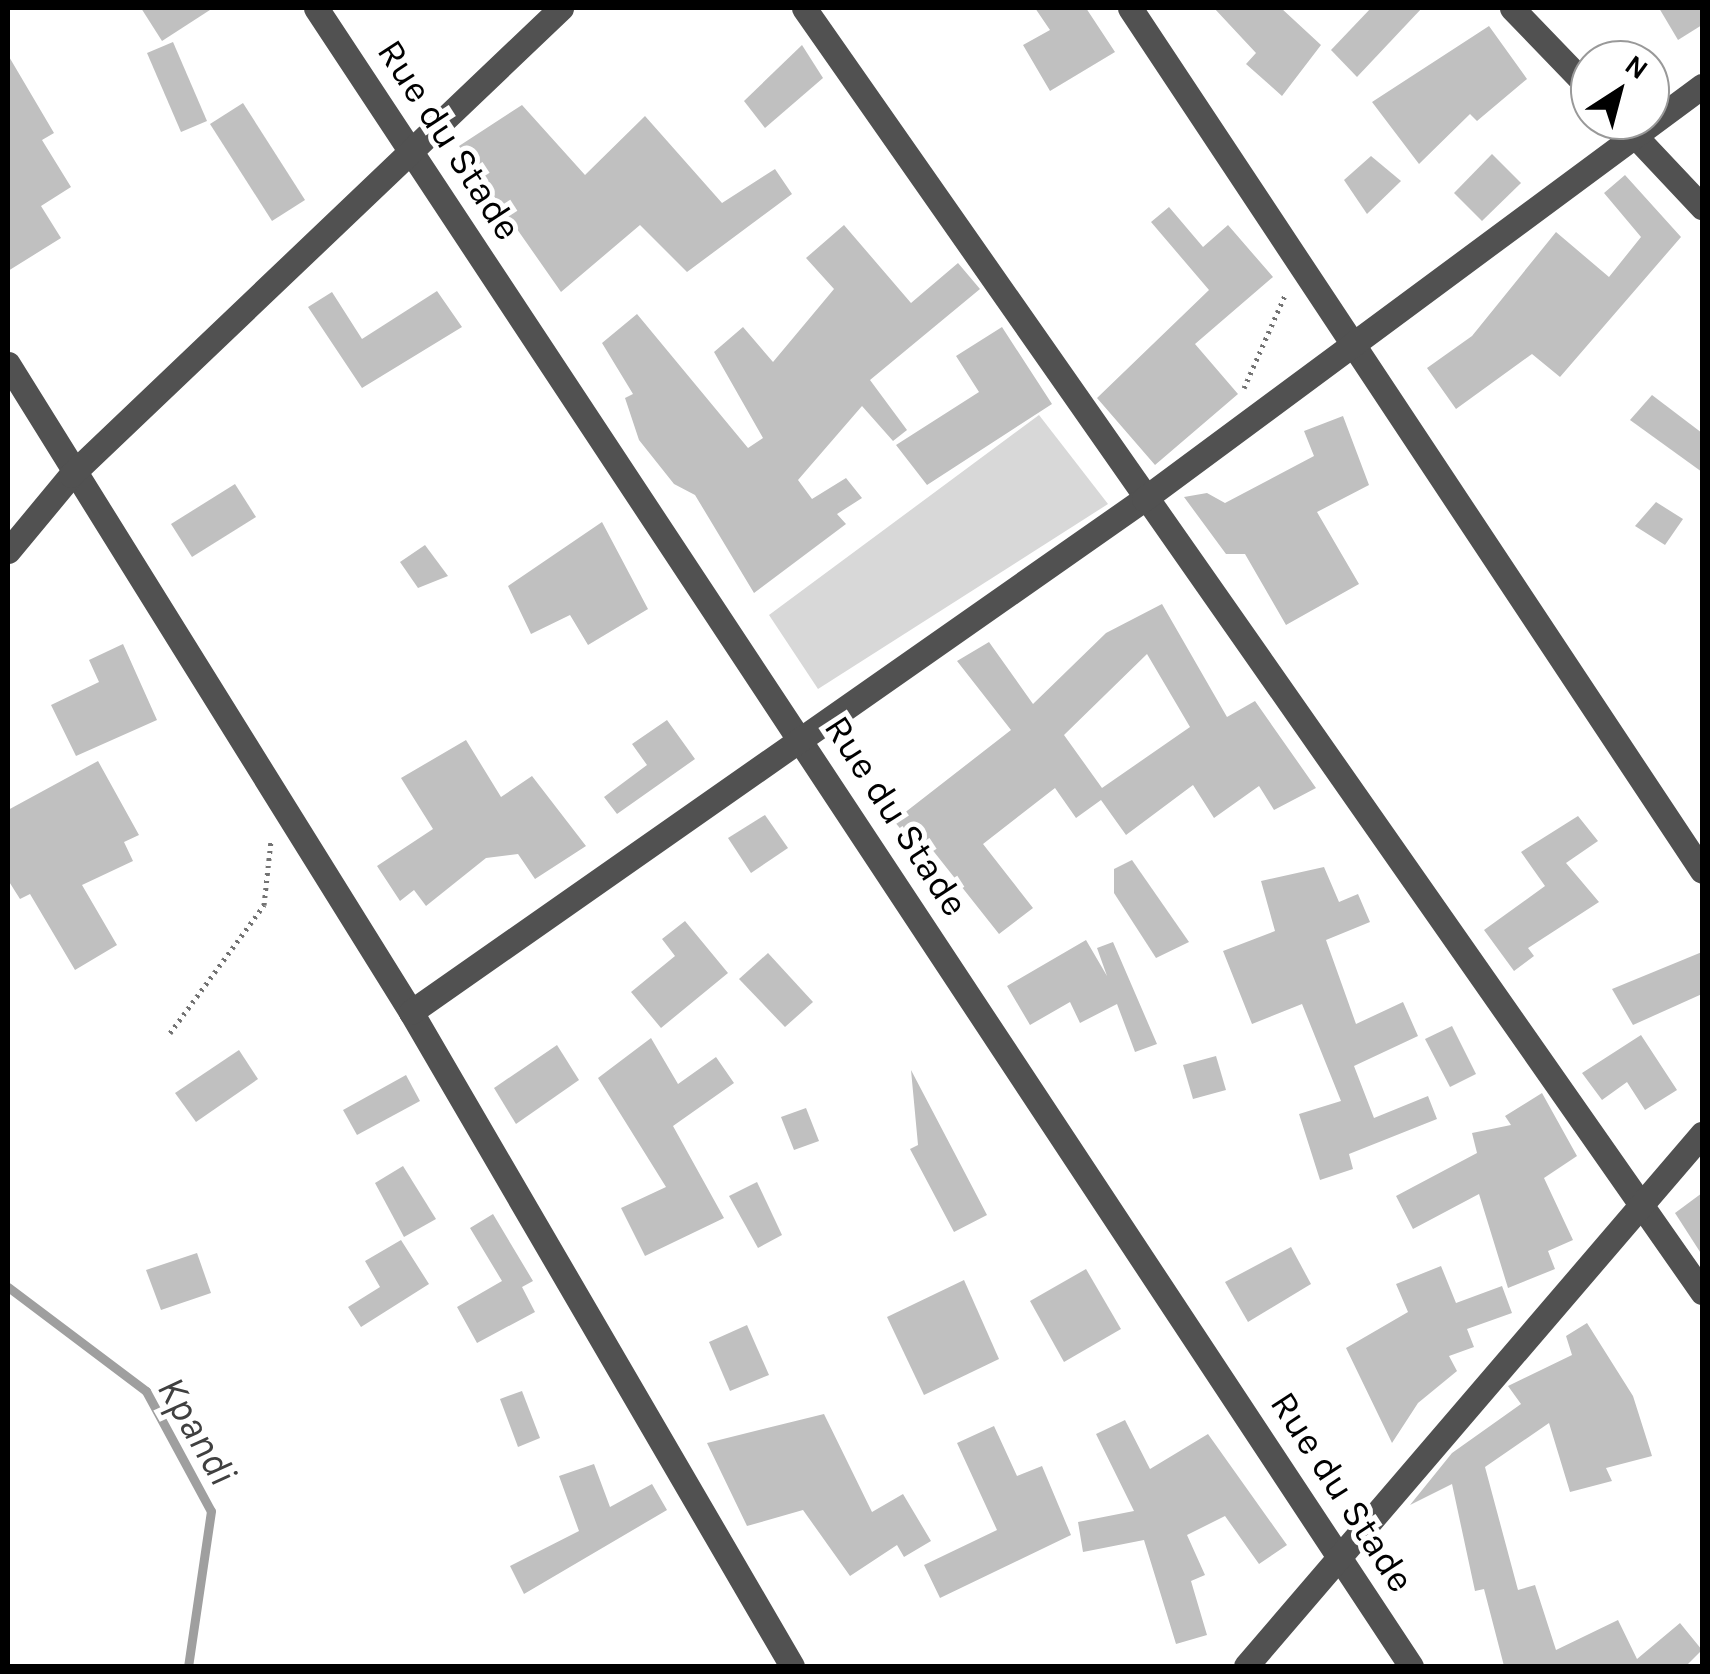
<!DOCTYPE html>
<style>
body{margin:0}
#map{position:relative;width:1710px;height:1674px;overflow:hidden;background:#fff;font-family:Karla,sans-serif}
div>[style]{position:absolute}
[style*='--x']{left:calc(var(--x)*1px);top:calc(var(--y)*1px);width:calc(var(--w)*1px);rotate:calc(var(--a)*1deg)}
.green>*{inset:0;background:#d8d8d8}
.stream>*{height:9px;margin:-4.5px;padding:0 4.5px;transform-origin:4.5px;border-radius:4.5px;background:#9f9f9f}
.building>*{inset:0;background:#c0c0c0}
.path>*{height:5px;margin-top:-2.5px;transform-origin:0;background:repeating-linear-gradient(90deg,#737373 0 2.5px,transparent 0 7.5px)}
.minor>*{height:25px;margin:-12.5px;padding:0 12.5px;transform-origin:12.5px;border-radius:12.5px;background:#515151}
span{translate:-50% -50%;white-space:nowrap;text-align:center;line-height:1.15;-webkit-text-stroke:10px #fff;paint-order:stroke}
.street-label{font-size:38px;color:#000}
.water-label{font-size:40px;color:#404040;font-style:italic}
.frame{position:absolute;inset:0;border:10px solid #000;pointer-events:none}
.north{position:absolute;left:1570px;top:40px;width:100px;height:100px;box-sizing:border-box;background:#fff;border:2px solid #999;border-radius:50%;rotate:36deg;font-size:28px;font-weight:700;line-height:40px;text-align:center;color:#000}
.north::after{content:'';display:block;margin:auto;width:35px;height:45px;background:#000;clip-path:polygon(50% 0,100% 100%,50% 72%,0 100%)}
</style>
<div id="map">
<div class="green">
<div style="clip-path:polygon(1039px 415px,1108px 504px,818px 689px,769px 615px)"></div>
</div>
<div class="stream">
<div style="--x:8;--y:1287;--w:173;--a:37"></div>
<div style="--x:146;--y:1391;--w:136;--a:61.6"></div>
<div style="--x:211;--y:1511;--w:157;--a:98.4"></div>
</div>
<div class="building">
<div style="clip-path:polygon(141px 8px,213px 8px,162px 41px)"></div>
<div style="clip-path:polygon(1035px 8px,1086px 8px,1115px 52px,1050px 91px,1023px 45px,1050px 30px)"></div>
<div style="clip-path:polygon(1214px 8px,1281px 8px,1321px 45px,1282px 96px,1246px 64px,1256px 53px)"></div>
<div style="clip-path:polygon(1371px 8px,1422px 8px,1357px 77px,1331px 50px)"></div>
<div style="clip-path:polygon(1659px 8px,1702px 8px,1702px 25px,1678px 40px)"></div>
<div style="clip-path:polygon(1489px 26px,1527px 79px,1477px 121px,1470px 114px,1419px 164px,1372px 102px)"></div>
<div style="clip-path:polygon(173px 42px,207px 121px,181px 132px,147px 53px)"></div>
<div style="clip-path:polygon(802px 45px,823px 78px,765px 128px,744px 101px)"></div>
<div style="clip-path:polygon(8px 55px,54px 133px,42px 140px,71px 187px,41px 206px,61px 238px,8px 271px)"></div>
<div style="clip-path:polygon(243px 103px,305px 200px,272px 221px,210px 124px)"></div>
<div style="clip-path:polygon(522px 105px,585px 175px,645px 116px,722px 203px,775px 169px,792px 194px,687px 272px,640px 225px,561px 292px,459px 146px)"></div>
<div style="clip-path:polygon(1492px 154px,1521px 183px,1482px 221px,1454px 193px)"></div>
<div style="clip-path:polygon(1371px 156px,1401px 181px,1367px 214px,1344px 180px)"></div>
<div style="clip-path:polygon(1625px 175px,1681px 237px,1560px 377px,1532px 354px,1456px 409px,1427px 368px,1472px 336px,1556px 232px,1609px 277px,1641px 237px,1604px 193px)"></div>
<div style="clip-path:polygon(1169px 207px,1203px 247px,1228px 225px,1273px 277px,1195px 344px,1238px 394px,1155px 465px,1097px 398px,1209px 290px,1151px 222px)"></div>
<div style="clip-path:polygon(844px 225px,911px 303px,958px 263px,980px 289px,870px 380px,907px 430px,893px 441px,862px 406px,798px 480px,812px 499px,846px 478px,862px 498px,837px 514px,846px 524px,754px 593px,695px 495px,674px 484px,639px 440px,625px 398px,633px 394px,602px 343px,637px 314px,748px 448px,763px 438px,714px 352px,743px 327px,773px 362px,834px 289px,806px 258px)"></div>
<div style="clip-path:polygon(437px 291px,462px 327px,362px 388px,308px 307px,332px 292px,362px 339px)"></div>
<div style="clip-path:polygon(1002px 327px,1052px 404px,927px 485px,896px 445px,979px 392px,956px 356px)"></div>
<div style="clip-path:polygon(1652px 395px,1702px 433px,1702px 472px,1630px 420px)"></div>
<div style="clip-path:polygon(1343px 416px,1369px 485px,1317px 512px,1359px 584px,1286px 625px,1245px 554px,1226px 554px,1184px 497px,1207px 493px,1225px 503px,1314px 456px,1304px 431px)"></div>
<div style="clip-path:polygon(235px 484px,256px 517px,192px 557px,171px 524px)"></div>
<div style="clip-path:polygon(1656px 502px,1683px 519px,1665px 545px,1635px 526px)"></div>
<div style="clip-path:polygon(602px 522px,648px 609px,588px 645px,570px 615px,531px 634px,508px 586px)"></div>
<div style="clip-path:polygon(425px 545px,448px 576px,418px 588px,400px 562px)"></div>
<div style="clip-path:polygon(evenodd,1162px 604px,1227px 717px,1255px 701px,1316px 788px,1274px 810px,1259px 786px,1214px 818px,1193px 785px,1126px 835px,1101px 800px,1076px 818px,1055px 788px,983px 844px,1033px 908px,999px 934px,927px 843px,918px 850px,894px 821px,1011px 730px,957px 661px,989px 642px,1033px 704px,1106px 633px,1162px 604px,1147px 654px,1190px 727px,1102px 788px,1064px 735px,1147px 654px)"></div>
<div style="clip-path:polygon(123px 644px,157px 720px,76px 756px,51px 705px,99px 682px,89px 660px)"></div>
<div style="clip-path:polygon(667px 720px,695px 759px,617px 814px,604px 797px,647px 765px,632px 744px)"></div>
<div style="clip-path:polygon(466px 740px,501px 797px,532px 776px,586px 846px,535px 879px,518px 854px,486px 858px,426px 906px,414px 890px,400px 901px,377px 866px,433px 829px,401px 778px)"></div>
<div style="clip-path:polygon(98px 761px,139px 835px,124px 842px,133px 861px,82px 885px,117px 945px,75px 970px,30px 894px,20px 899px,8px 880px,8px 810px)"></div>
<div style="clip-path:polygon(765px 815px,788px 848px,751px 873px,728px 838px)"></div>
<div style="clip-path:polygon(1578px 816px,1598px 841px,1566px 863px,1599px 902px,1528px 948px,1534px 956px,1514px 971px,1484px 930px,1545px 886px,1521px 852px)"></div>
<div style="clip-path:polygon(1132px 860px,1189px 942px,1156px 958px,1114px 893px,1114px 869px)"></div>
<div style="clip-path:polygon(1324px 867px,1339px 902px,1358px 894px,1370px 922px,1326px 940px,1356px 1024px,1403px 1002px,1418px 1036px,1354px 1066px,1374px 1118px,1428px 1096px,1437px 1119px,1349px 1154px,1353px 1169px,1320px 1180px,1299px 1114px,1341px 1101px,1302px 1004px,1252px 1024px,1223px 951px,1275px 931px,1261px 881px)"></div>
<div style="clip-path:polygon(685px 921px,728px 973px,661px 1028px,631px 992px,675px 956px,662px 939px)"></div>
<div style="clip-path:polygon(1086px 940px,1107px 976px,1097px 948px,1113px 942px,1157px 1044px,1135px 1052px,1117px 1004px,1080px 1023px,1070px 1002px,1030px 1025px,1007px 986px)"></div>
<div style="clip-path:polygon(1702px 952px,1702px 994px,1633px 1025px,1612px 989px)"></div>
<div style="clip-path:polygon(768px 953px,813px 1002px,785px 1027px,739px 979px)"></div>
<div style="clip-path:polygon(1452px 1026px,1476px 1074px,1450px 1087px,1425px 1039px)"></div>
<div style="clip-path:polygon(1641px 1035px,1677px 1090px,1645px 1110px,1627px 1082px,1602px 1100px,1582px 1073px)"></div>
<div style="clip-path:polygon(651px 1038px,678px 1084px,716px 1057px,734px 1083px,673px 1126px,724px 1218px,645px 1256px,621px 1208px,666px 1187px,598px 1078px)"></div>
<div style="clip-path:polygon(557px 1045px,579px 1080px,516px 1124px,494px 1088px)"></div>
<div style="clip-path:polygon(239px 1050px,258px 1079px,196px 1122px,175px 1093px)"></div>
<div style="clip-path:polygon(1216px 1056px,1226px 1090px,1193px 1099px,1183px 1065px)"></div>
<div style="clip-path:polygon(911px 1070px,987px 1215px,954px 1232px,910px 1149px,918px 1145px)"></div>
<div style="clip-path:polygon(406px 1075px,420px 1101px,357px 1135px,343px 1110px)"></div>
<div style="clip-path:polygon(1542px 1093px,1577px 1156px,1544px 1178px,1573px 1240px,1548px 1251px,1555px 1269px,1508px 1288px,1479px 1194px,1413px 1229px,1396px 1196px,1477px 1153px,1472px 1133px,1511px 1125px,1505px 1116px)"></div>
<div style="clip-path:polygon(806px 1108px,819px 1141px,794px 1150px,781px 1117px)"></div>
<div style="clip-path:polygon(403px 1166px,436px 1219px,404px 1237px,375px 1183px)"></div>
<div style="clip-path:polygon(757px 1182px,782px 1235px,758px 1248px,729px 1196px)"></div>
<div style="clip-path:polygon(1702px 1193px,1702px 1255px,1675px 1213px)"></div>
<div style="clip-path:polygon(493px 1214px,533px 1281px,522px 1287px,535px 1312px,477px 1343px,457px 1307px,502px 1281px,470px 1228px)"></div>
<div style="clip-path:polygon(401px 1240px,429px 1284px,361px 1327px,348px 1307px,380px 1287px,365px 1261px)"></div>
<div style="clip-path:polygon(1291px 1247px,1311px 1284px,1248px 1322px,1225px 1282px)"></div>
<div style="clip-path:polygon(197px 1253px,211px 1293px,161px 1310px,146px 1270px)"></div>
<div style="clip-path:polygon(1441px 1266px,1456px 1303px,1502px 1286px,1512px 1313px,1467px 1329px,1474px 1347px,1449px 1356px,1457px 1371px,1418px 1403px,1392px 1443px,1346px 1348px,1408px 1312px,1396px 1284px)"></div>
<div style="clip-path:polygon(1086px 1269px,1121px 1329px,1064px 1362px,1030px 1301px)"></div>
<div style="clip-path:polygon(964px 1280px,999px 1359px,924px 1395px,887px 1317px)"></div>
<div style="clip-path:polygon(1587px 1323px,1633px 1396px,1652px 1456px,1606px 1468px,1612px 1481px,1570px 1492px,1549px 1423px,1485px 1467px,1518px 1590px,1535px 1585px,1556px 1650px,1618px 1620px,1637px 1659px,1680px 1623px,1702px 1650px,1686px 1666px,1504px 1666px,1484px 1589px,1475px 1591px,1452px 1484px,1410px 1505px,1452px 1453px,1521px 1404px,1508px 1386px,1572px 1355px,1566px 1336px)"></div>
<div style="clip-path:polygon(747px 1325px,769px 1375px,730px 1391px,709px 1342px)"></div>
<div style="clip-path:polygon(522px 1391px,540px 1438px,518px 1447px,500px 1399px)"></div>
<div style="clip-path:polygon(824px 1414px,872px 1512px,903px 1494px,931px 1541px,904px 1557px,897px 1545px,850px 1576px,803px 1510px,747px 1526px,707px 1443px)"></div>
<div style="clip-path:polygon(1125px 1420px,1150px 1469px,1208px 1434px,1287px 1545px,1259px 1564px,1225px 1516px,1187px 1535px,1205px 1575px,1191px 1581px,1207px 1635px,1176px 1644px,1144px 1540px,1083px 1552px,1078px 1522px,1134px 1511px,1096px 1434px)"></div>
<div style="clip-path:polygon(994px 1426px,1017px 1476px,1042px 1466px,1071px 1535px,940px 1598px,924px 1565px,997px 1530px,957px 1443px)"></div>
<div style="clip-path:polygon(594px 1464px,610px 1507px,652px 1484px,667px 1510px,524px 1594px,510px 1566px,579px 1531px,559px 1476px)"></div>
</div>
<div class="path">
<div style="--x:1244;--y:388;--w:102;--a:-66.2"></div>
<div style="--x:170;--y:1033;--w:159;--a:-53.7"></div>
<div style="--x:264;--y:905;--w:64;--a:-83.8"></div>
</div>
<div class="minor">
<div style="--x:316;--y:8;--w:1987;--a:56.56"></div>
<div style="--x:804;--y:8;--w:1567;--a:55.03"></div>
<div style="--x:1130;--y:8;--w:1035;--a:56.46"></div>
<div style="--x:1512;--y:8;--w:112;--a:46.1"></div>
<div style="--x:1620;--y:120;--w:120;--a:46.7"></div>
<div style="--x:8;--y:364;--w:763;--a:58.12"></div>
<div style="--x:8;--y:551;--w:99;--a:-50.3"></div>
<div style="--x:71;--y:475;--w:677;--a:-43.62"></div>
<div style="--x:792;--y:1666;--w:757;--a:-120.22"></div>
<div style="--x:411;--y:1012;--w:895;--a:-34.99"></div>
<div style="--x:1144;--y:499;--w:694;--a:-36.51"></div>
<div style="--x:1246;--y:1666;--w:701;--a:-49.4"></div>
</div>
<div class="street-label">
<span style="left:449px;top:140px;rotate:57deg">Rue du Stade</span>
<span style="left:896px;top:816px;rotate:57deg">Rue du Stade</span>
<span style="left:1342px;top:1492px;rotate:57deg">Rue du Stade</span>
</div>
<div class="water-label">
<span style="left:197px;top:1431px;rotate:60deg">Kpandi</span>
</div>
<div class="frame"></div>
<div class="north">N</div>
</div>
